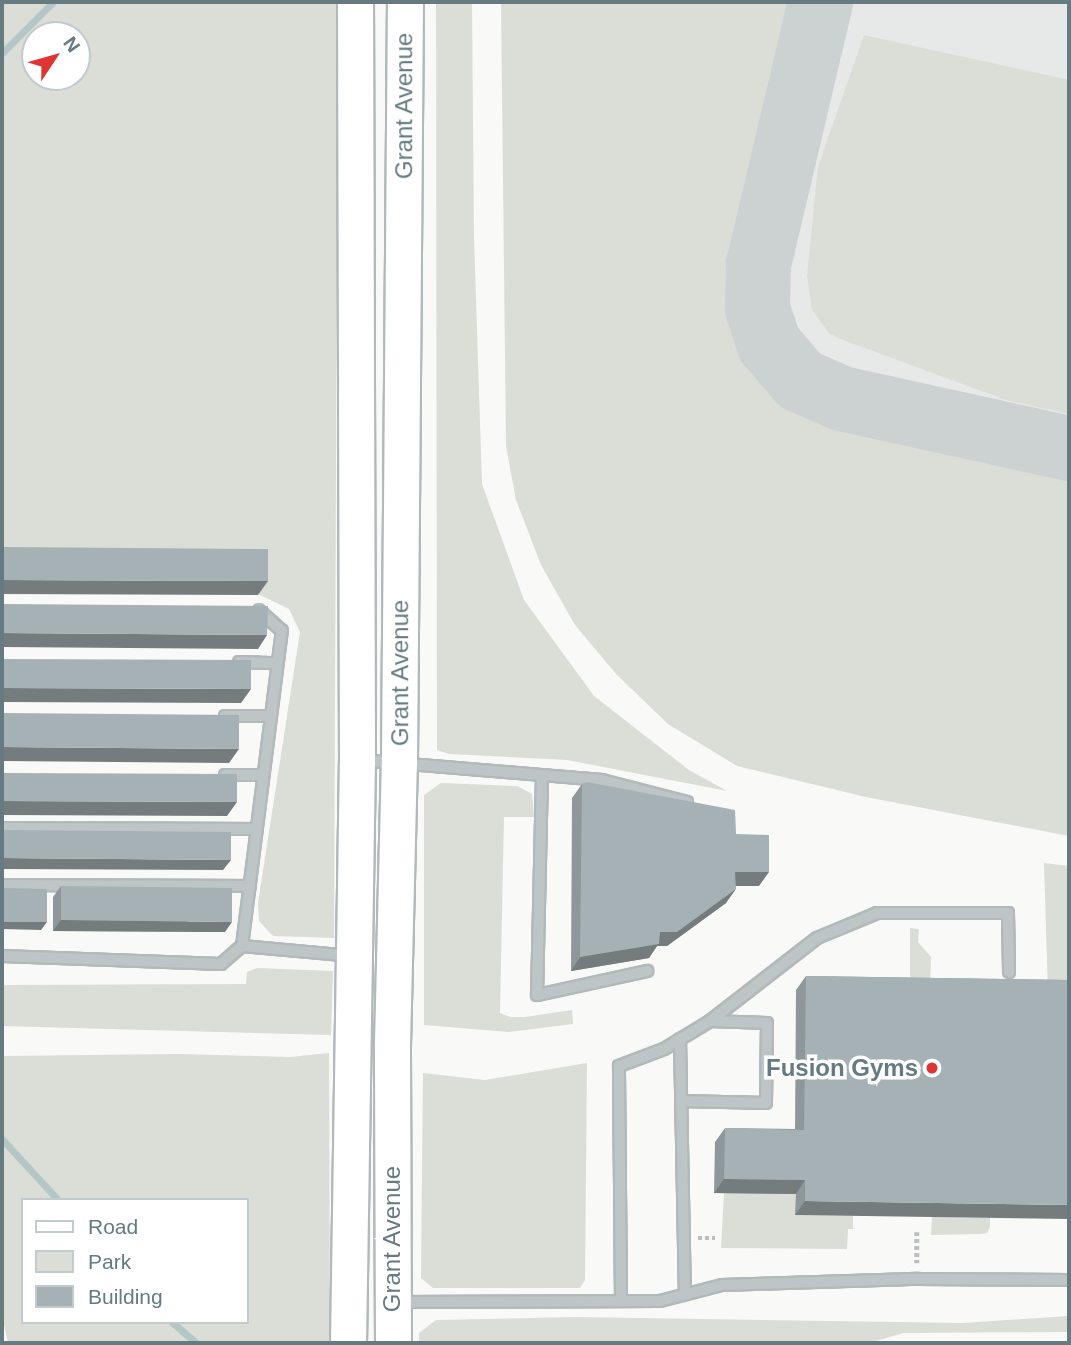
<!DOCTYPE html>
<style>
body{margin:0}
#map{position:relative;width:1071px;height:1345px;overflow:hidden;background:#f9f9f7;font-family:Helvetica,sans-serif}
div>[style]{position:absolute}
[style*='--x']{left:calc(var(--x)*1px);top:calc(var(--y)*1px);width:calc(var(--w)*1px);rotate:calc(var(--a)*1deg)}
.built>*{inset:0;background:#e7e9e8}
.green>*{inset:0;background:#daded6}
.stream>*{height:7px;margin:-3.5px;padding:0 3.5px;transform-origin:3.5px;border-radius:3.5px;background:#b5c6c7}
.taxiway>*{height:65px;margin:-32.5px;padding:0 32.5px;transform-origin:32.5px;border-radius:32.5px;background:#ccd2d2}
.path>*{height:4.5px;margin-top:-2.25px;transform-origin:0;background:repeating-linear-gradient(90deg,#bbbfc1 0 3.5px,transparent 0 7px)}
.roads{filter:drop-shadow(2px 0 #b2b9bb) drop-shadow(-2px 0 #b2b9bb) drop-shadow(0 2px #b2b9bb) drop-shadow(0 -2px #b2b9bb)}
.lane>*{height:10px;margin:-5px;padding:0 5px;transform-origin:5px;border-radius:5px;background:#bec5c7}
.primary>*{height:35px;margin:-17.5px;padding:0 17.5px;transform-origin:17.5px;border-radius:17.5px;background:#fff}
.wall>*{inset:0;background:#8e989b}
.shaded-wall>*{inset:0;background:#747c7e}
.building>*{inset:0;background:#a5b1b4}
.dots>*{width:19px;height:19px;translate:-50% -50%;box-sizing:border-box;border:4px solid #fff;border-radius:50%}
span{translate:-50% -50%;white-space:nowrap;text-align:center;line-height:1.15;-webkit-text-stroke:7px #fff;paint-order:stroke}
.street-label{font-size:24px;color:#657a81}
.poi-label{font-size:24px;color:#657a81;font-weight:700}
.right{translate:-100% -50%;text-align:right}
.frame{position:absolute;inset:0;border:4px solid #657a81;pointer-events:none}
.legend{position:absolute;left:21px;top:1198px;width:228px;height:126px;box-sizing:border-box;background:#fff;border:2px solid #c1cacd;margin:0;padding:9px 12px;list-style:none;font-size:21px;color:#657a81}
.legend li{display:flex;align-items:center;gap:14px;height:35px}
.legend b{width:35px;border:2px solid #c1cacd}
.north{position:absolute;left:21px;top:21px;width:70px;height:70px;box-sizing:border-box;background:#fff;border:2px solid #c1cacd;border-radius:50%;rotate:54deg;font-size:19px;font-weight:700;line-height:28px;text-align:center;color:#657a81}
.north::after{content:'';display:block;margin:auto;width:24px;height:32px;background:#df3431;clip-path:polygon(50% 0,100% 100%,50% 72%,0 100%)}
</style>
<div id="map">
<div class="built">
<div style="clip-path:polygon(515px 2px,1069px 2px,1069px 746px,664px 681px)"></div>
</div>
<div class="green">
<div style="clip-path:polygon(evenodd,2px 2px,338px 2px,334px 938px,273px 936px,259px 921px,258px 903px,300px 632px,289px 609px,258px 594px,2px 561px,2px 2px,35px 35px,77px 35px,77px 77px,35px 77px,35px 35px)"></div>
<div style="clip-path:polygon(436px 2px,472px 2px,474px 237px,482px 484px,524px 600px,594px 696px,689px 770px,727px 791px,567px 760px,449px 754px,437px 750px)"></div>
<div style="clip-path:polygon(501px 2px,791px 2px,733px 254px,730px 296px,737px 326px,752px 360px,773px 387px,804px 409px,838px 421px,1069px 471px,1069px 836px,866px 797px,737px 766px,668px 724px,616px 674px,575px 625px,541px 565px,516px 500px,506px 446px)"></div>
<div style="clip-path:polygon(864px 35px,1069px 80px,1069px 414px,1006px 400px,840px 339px,829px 333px,812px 310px,807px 276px,818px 167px)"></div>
<div style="clip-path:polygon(441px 783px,517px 786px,532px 794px,534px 817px,504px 817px,500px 1013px,510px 1017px,525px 1017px,572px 1010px,573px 1024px,509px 1032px,424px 1025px,424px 795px)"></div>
<div style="clip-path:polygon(1044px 863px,1069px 866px,1069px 994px,1048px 993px)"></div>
<div style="clip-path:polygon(910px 928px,919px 929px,918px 942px,931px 957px,930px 992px,910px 992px)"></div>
<div style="clip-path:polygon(257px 968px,333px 971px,331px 1035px,2px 1026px,2px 985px,246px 984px,247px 972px)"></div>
<div style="clip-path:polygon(evenodd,329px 1053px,330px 1343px,8px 1343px,2px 1316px,2px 1056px,177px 1054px,290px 1057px,329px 1053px,23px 1200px,247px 1200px,247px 1322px,23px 1322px,23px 1200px)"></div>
<div style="clip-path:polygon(587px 1063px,585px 1280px,580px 1288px,433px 1288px,421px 1278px,423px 1073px,485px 1080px)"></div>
<div style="clip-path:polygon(724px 1193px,796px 1194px,796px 1215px,853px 1216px,853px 1229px,848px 1229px,847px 1249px,721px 1248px)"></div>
<div style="clip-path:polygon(932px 1217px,990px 1218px,990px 1227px,987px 1233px,981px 1234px,931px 1235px)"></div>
<div style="clip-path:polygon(1069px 1316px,1069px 1332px,903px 1333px,869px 1343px,419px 1343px,419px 1333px,436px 1320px,577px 1317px,963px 1323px)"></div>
</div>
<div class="stream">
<div style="--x:2;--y:53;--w:72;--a:-45"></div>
<div style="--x:2;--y:1139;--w:83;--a:47.4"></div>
<div style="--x:172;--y:1322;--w:32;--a:41"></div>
</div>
<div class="taxiway">
<div style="--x:820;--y:2;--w:269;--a:103.3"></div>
<div style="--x:758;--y:264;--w:44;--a:91.3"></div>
<div style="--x:757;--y:308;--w:38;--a:72"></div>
<div style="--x:769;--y:344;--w:48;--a:49.3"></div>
<div style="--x:800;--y:380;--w:45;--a:23.7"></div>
<div style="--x:841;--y:398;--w:233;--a:12.4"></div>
</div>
<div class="path">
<div style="--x:917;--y:1232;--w:31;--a:90"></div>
<div style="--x:698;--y:1238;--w:21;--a:0"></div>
</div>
<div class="roads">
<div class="lane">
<div style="--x:239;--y:662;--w:38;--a:2"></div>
<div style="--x:225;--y:716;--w:46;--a:0"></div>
<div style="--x:360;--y:760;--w:243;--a:4.7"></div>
<div style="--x:602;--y:780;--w:88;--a:14.5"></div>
<div style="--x:225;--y:775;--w:38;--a:0"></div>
<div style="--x:542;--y:775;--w:220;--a:91.3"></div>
<div style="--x:537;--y:995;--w:113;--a:-12.3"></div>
<div style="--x:2;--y:828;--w:255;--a:0.2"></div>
<div style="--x:2;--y:885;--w:248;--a:0.2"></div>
<div style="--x:242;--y:946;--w:109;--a:5.2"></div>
<div style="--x:2;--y:956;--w:219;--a:2.1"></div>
<div style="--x:221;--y:964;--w:28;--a:-41"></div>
<div style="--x:242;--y:946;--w:318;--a:-82.8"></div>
<div style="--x:282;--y:631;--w:31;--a:-138"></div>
<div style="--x:680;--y:1039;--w:255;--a:88.9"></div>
<div style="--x:681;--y:1101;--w:85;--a:1.3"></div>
<div style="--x:766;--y:1103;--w:80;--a:-89.3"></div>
<div style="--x:767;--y:1023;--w:57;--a:-178"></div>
<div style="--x:621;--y:1301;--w:235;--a:-90.5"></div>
<div style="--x:619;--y:1066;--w:48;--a:-20.7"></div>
<div style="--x:664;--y:1049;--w:54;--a:-31.3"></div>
<div style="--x:710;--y:1021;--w:135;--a:-37.8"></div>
<div style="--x:817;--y:938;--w:65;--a:-22.6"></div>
<div style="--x:877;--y:913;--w:131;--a:0"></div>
<div style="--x:1008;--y:913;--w:59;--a:89"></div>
<div style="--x:399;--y:1302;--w:261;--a:-0.2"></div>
<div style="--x:660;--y:1301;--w:64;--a:-14.5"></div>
<div style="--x:722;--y:1285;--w:196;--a:-1.8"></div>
<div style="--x:918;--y:1279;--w:151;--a:0.4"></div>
</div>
<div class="primary">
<div style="--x:348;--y:1343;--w:584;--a:-89.12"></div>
<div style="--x:357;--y:759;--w:757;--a:-90.15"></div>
<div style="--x:393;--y:1343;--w:299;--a:-90.2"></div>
<div style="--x:392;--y:1044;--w:282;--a:-88.6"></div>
<div style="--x:399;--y:762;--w:760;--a:-89.55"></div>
</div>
</div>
<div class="wall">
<div style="clip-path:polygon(582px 784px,736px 834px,759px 886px,736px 886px,726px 903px,667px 946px,657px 946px,649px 958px,571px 971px,572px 798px)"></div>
<div style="clip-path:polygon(61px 886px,225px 932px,53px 931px,53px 897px)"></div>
<div style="clip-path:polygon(806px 976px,1069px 980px,795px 1215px,796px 1194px,714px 1193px,715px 1142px,725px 1128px,795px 1129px,796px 990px)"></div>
</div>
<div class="shaded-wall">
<div style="clip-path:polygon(2px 580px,268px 581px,258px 595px,2px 594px)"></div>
<div style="clip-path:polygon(2px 633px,267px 635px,258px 649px,2px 647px)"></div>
<div style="clip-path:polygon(2px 688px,251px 689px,241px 703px,2px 702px)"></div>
<div style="clip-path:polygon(2px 747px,239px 749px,229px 763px,2px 761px)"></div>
<div style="clip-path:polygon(2px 801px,237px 802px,227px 816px,2px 815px)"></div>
<div style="clip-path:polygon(2px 858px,231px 860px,223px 870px,2px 869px)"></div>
<div style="clip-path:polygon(735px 872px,769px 872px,759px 886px,725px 886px)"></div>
<div style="clip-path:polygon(736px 889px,726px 903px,667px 946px,657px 946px,649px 958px,571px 971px,580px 957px,660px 932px)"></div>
<div style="clip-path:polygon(61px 920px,232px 922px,225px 932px,53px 931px)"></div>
<div style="clip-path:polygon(2px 922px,47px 922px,41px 930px,2px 929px)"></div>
<div style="clip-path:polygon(724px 1179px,805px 1180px,796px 1194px,714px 1193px)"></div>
<div style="clip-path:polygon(805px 1201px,1069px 1205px,1069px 1219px,795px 1215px)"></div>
</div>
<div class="building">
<div style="clip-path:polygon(2px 547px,268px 549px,268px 581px,2px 580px)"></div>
<div style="clip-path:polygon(2px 604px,268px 606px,267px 635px,2px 633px)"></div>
<div style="clip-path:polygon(2px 659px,251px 660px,251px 689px,2px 688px)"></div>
<div style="clip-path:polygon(2px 713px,239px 715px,239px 749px,2px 747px)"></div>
<div style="clip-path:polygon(2px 773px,237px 774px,237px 802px,2px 801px)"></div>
<div style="clip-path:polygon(587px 782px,735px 810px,736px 834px,769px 835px,769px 872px,735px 872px,736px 889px,677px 932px,660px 932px,659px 944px,580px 957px,582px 784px)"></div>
<div style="clip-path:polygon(2px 830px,231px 832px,231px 860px,2px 858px)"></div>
<div style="clip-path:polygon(61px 886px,232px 888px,232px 922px,61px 920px)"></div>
<div style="clip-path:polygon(2px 888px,47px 889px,47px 922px,2px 922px)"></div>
<div style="clip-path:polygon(806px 976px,1069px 980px,1069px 1205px,805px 1201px,805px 1180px,724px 1179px,725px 1128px,804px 1130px)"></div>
</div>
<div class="dots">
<div style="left:932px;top:1068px;background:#df3431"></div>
</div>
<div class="street-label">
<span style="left:404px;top:106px;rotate:-90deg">Grant Avenue</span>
<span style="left:400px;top:673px;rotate:-90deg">Grant Avenue</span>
<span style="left:392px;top:1239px;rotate:-90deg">Grant Avenue</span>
</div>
<div class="poi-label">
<span class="right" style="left:918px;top:1068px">Fusion Gyms</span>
</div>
<div class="frame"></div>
<ul class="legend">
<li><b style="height:9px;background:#fff"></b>Road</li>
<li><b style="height:19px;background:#daded6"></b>Park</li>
<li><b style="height:19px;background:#a5b1b4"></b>Building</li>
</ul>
<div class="north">N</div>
</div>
